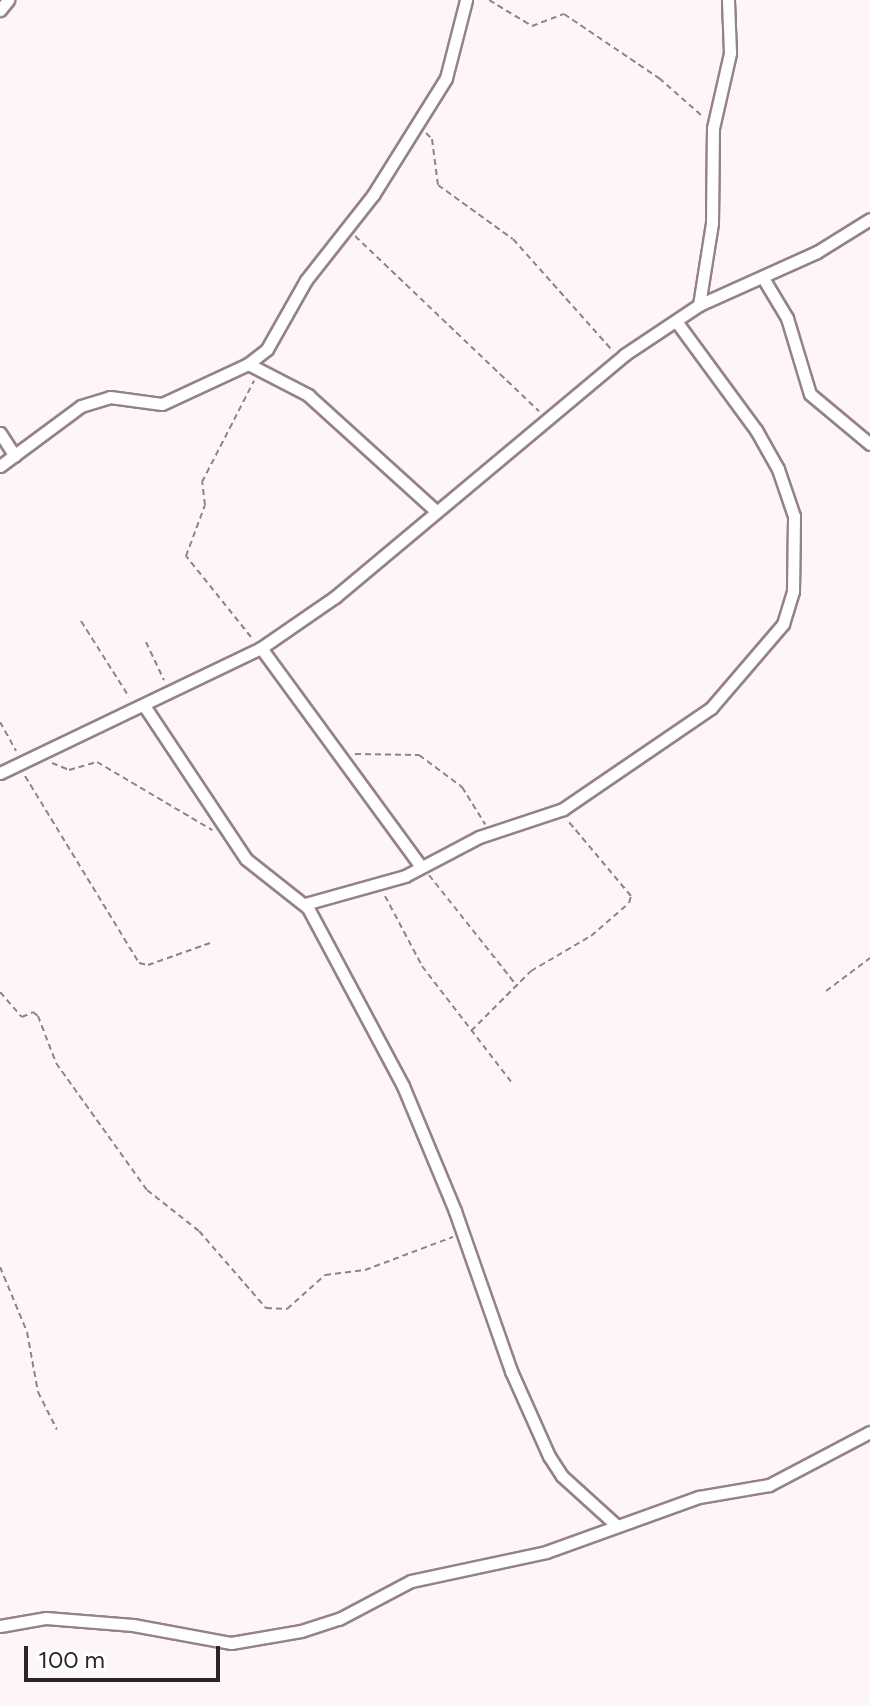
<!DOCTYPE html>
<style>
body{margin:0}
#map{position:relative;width:870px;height:1706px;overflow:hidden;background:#fef5f8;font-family:Figtree,sans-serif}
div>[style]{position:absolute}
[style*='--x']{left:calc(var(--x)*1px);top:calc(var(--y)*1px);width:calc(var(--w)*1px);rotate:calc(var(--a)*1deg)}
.path>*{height:2px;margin-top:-1px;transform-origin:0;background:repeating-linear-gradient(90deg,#8d8487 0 6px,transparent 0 10px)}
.roads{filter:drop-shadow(2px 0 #958289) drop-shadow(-2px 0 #958289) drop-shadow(0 2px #958289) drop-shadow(0 -2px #958289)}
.minor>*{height:11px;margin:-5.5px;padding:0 5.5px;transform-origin:5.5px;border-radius:5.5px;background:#fff}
span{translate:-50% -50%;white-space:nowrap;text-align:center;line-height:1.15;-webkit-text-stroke:7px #fff;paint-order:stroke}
.scale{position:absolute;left:24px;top:1646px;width:196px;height:36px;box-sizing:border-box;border:4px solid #2c2427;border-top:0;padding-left:10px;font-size:24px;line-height:28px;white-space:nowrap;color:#2c2427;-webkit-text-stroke:6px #fff;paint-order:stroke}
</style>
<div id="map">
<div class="path">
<div style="--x:489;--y:0;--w:50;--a:31.2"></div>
<div style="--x:532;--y:26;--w:34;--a:-21"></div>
<div style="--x:564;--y:14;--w:115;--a:34"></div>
<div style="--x:659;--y:78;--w:56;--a:41.4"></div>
<div style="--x:426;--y:133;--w:8;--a:45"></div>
<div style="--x:432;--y:139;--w:46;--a:82.6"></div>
<div style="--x:438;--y:185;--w:92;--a:35.8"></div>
<div style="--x:513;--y:239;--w:149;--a:48.3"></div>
<div style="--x:355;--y:236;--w:254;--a:43.6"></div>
<div style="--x:81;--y:621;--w:90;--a:57.7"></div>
<div style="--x:251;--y:637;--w:104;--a:-128.7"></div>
<div style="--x:186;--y:556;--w:54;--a:-69.6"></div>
<div style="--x:205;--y:505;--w:23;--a:-97"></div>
<div style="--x:202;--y:482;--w:114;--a:-62.8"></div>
<div style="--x:146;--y:642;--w:42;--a:64.7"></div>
<div style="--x:0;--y:722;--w:33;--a:61"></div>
<div style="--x:355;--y:754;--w:64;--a:0.9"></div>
<div style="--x:419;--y:755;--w:54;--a:36.7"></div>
<div style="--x:462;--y:787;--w:44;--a:58.1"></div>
<div style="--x:52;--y:763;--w:18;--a:22"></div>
<div style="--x:69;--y:770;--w:29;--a:-16"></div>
<div style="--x:97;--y:762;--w:134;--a:30.6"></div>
<div style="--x:25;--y:776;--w:219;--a:58.6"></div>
<div style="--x:139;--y:963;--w:9;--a:13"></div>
<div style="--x:148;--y:965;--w:66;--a:-19.5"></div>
<div style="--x:429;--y:875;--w:142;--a:51.6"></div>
<div style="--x:385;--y:896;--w:79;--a:62.1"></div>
<div style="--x:422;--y:966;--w:149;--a:52.4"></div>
<div style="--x:826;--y:991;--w:55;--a:-36.9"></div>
<div style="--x:0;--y:992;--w:33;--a:49"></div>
<div style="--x:22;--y:1017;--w:12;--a:-24"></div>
<div style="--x:33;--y:1012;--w:6;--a:39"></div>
<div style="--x:38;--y:1016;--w:50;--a:69"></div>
<div style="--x:56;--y:1063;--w:156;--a:54.4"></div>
<div style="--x:147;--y:1190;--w:66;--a:38.3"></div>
<div style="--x:199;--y:1231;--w:102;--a:49"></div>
<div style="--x:266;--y:1308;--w:21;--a:3"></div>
<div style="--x:287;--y:1309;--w:51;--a:-41.8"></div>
<div style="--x:325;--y:1275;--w:40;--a:-7.1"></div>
<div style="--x:365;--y:1270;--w:94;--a:-20.6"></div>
<div style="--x:471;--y:1031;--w:85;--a:-45"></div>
<div style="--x:531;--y:971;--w:69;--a:-30.3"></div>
<div style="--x:591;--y:936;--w:50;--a:-41"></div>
<div style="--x:629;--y:903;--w:7;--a:-74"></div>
<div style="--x:631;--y:896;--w:98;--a:-130"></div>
<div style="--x:0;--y:1267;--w:70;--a:67.4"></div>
<div style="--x:27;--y:1332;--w:61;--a:79.6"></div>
<div style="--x:38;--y:1392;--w:42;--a:63.4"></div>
</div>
<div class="roads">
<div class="minor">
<div style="--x:0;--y:10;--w:13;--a:-51"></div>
<div style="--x:763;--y:278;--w:47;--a:59"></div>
<div style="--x:787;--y:318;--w:79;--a:73.2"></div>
<div style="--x:810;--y:394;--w:78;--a:39.8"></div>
<div style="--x:699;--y:305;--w:83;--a:-81"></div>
<div style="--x:712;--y:223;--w:95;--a:-89.4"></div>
<div style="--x:713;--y:128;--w:77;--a:-77.2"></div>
<div style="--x:730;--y:53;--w:53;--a:-92.2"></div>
<div style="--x:248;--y:364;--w:68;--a:27.3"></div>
<div style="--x:308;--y:395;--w:171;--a:42.2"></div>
<div style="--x:0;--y:433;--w:27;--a:57"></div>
<div style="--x:0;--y:466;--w:101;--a:-36.5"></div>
<div style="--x:81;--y:406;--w:30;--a:-17"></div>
<div style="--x:110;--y:397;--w:52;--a:7.7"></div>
<div style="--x:162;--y:404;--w:95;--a:-24.9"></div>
<div style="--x:248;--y:364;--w:24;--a:-38"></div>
<div style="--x:267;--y:349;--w:79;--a:-60.5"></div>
<div style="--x:306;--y:280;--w:108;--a:-51.8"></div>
<div style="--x:373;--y:195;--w:138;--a:-58"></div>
<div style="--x:446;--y:78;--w:81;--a:-75.6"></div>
<div style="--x:261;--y:648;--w:271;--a:53.8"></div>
<div style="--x:145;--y:707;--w:182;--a:56.4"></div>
<div style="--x:246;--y:859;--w:79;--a:38.3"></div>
<div style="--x:308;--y:908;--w:202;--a:61.9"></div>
<div style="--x:403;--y:1086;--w:135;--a:67.4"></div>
<div style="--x:455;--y:1211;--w:170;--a:70.7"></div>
<div style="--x:511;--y:1371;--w:93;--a:65.9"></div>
<div style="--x:549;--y:1456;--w:24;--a:57"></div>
<div style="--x:562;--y:1476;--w:73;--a:42.2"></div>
<div style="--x:0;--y:773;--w:289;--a:-25.6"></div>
<div style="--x:261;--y:648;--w:90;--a:-34.6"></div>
<div style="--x:335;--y:597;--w:377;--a:-39.9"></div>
<div style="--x:624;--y:355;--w:90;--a:-33.7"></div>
<div style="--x:699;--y:305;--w:129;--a:-24.2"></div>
<div style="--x:817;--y:252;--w:62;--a:-31.9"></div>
<div style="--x:305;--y:904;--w:104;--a:-15.6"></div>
<div style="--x:405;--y:876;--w:84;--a:-27.8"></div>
<div style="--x:479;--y:837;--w:89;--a:-18.4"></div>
<div style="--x:563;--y:809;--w:179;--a:-34.3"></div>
<div style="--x:711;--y:708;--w:111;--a:-49.4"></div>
<div style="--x:783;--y:624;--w:34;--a:-73"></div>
<div style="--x:793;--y:591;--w:75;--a:-89.2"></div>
<div style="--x:794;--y:516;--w:50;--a:-108.8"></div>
<div style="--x:778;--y:469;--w:45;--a:-119.4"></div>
<div style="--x:756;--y:430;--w:135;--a:-126.3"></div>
<div style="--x:0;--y:1626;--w:47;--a:-9.9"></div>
<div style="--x:46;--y:1618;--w:87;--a:4.6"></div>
<div style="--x:133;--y:1625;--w:100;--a:10.4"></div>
<div style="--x:231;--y:1643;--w:71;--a:-9.7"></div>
<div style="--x:301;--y:1631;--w:40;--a:-18"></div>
<div style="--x:339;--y:1619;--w:81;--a:-27.8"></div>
<div style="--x:411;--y:1581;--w:138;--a:-12.1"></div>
<div style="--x:546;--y:1552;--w:163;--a:-19.8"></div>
<div style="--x:699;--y:1497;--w:71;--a:-9.7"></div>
<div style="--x:769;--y:1485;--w:114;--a:-27.7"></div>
</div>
</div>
<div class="scale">100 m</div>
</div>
